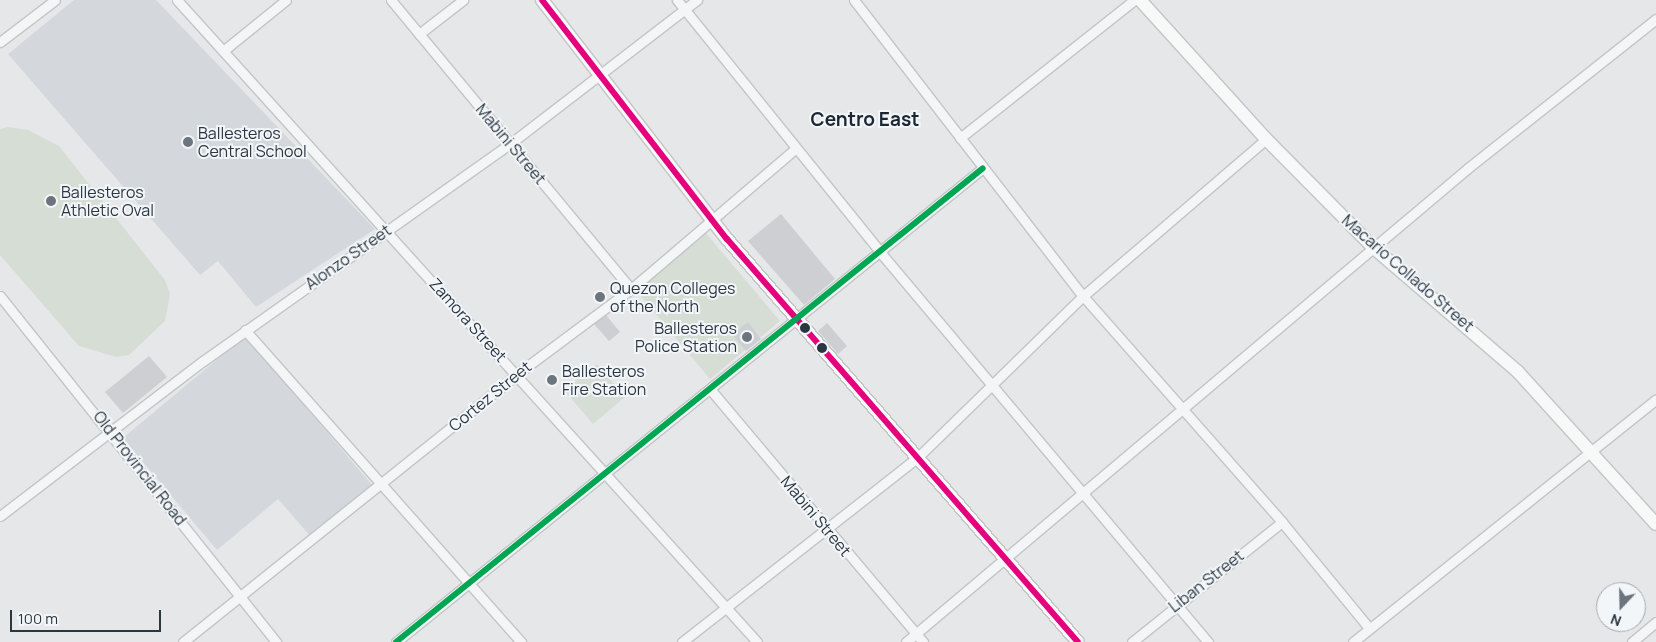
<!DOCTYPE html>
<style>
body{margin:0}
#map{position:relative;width:1656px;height:642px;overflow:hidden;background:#e5e7e9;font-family:Manrope,sans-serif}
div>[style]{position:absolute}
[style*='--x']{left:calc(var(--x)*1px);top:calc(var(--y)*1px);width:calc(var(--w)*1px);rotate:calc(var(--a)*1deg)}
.built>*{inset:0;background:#d4d7dc}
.green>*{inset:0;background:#d6ddd5}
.building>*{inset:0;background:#cdcfd2}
.roads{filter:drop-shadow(1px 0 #c3c5c7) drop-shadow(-1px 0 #c3c5c7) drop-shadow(0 1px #c3c5c7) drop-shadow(0 -1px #c3c5c7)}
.street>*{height:9px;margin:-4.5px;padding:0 4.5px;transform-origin:4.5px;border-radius:4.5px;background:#f4f5f6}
.secondary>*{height:12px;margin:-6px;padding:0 6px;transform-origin:6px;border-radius:6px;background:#f7f8f8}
.bus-1>*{height:6px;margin:-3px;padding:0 3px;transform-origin:3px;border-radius:3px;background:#e5007d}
.bus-2>*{height:6px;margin:-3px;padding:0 3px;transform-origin:3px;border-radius:3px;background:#00a651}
.dots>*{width:14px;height:14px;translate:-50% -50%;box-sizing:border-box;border:2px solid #f3f6f8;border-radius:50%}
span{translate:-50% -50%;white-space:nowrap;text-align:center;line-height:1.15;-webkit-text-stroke:4px #f3f6f8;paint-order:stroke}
.poi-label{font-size:16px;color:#2b3643}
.left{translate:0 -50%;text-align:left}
.right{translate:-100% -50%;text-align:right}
.street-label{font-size:16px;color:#2b3643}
.quarter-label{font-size:19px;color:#1d2734;font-weight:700}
.north{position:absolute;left:1596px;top:582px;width:50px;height:50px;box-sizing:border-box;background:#f3f6f8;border:1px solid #a3a9b0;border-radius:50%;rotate:201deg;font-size:14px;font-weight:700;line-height:20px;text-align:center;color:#2b3643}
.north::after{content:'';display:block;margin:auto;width:18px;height:22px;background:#6c747d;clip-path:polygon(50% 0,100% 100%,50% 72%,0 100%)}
.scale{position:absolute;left:10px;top:610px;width:151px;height:22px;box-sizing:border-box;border:2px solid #2b3643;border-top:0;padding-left:6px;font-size:15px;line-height:18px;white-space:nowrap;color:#2b3643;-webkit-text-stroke:4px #f3f6f8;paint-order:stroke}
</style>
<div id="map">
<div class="built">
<div style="clip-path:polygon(74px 0,156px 0,375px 229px,256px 307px,218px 261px,200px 275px,8px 54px)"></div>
<div style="clip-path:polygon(245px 336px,372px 485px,311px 537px,278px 499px,217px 550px,123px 438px)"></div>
</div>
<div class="green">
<div style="clip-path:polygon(8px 127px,28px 130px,59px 146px,165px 280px,170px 294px,165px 321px,129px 355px,116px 357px,79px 346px,0 255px,0 129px)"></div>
<div style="clip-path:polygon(704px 231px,780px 321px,710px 379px,636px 290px)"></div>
<div style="clip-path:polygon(597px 364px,625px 397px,593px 424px,564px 390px)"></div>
</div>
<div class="building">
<div style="clip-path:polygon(781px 214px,835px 279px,804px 305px,748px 241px)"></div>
<div style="clip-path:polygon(606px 315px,620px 332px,609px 341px,594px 324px)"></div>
<div style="clip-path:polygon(748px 322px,761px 339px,746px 351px,732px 334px)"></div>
<div style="clip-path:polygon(827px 323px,847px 346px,838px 354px,818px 331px)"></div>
<div style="clip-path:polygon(149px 356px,167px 377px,123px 413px,105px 392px)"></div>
</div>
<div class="roads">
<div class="street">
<div style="--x:177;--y:0;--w:865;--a:47.9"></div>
<div style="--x:391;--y:0;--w:376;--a:50.3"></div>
<div style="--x:677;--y:0;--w:324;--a:51.1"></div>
<div style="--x:880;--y:252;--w:510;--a:49.94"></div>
<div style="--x:854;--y:0;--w:374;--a:52.3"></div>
<div style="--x:1083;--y:296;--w:301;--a:48.6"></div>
<div style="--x:1282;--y:522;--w:137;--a:50.6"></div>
<div style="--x:419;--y:34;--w:56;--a:-37.7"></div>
<div style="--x:0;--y:42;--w:69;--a:-37.4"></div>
<div style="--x:223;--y:51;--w:81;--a:-39"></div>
<div style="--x:960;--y:138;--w:222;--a:-38.4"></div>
<div style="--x:0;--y:296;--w:443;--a:51.4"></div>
<div style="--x:245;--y:330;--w:417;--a:48.5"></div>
<div style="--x:710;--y:389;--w:331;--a:49.9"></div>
<div style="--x:0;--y:516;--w:255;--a:-37.4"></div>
<div style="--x:203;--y:361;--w:377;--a:-35.3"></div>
<div style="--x:511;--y:143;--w:235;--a:-37.6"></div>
<div style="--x:183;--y:642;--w:428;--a:-38.7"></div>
<div style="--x:517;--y:374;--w:142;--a:-36.7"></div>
<div style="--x:631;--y:289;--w:217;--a:-40.5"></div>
<div style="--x:396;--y:642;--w:754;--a:-38.92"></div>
<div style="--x:682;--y:642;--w:298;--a:-38.1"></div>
<div style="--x:917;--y:458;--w:232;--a:-44.3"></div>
<div style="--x:1083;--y:296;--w:241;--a:-40.6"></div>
<div style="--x:906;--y:642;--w:735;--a:-40.14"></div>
<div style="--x:1468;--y:168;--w:240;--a:-38.4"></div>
<div style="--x:1132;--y:642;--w:192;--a:-38.7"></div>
<div style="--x:1353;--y:642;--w:388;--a:-38.7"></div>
<div style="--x:1632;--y:642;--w:31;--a:-40"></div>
</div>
<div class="secondary">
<div style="--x:542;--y:0;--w:302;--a:52.3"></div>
<div style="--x:727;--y:239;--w:534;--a:48.95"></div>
<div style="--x:1140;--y:0;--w:188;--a:47.8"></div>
<div style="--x:1266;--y:139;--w:153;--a:45.3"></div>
<div style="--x:1374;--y:248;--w:190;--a:40.7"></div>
<div style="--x:1518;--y:372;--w:205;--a:47.8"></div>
</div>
</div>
<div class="bus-1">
<div style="--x:542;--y:0;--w:302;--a:52.3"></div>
<div style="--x:727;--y:239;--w:534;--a:48.95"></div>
</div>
<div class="bus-2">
<div style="--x:396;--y:642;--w:754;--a:-38.92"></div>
</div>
<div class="dots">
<div style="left:188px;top:142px;background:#6c747d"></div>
<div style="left:51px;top:201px;background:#6c747d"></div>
<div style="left:600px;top:297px;background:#6c747d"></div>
<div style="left:805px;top:328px;background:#2b3643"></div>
<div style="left:747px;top:337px;background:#6c747d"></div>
<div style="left:822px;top:348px;background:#2b3643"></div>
<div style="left:552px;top:380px;background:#6c747d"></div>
</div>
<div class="poi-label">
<span class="left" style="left:198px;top:142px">Ballesteros<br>Central School</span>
<span class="left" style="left:61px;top:201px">Ballesteros<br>Athletic Oval</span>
<span class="left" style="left:610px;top:297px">Quezon Colleges<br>of the North</span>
<span class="right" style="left:737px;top:337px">Ballesteros<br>Police Station</span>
<span class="left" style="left:562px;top:380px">Ballesteros<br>Fire Station</span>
</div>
<div class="street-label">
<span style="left:511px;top:144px;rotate:50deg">Mabini Street</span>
<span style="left:348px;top:257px;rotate:-35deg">Alonzo Street</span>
<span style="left:1408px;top:273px;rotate:41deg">Macario Collado Street</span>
<span style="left:468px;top:320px;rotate:48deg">Zamora Street</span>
<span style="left:490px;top:396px;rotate:-39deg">Cortez Street</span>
<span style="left:140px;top:468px;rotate:52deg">Old Provincial Road</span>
<span style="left:816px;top:516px;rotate:50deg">Mabini Street</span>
<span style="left:1206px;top:581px;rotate:-38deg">Liban Street</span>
</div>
<div class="quarter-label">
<span style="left:865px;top:120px">Centro East</span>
</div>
<div class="north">N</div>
<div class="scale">100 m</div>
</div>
